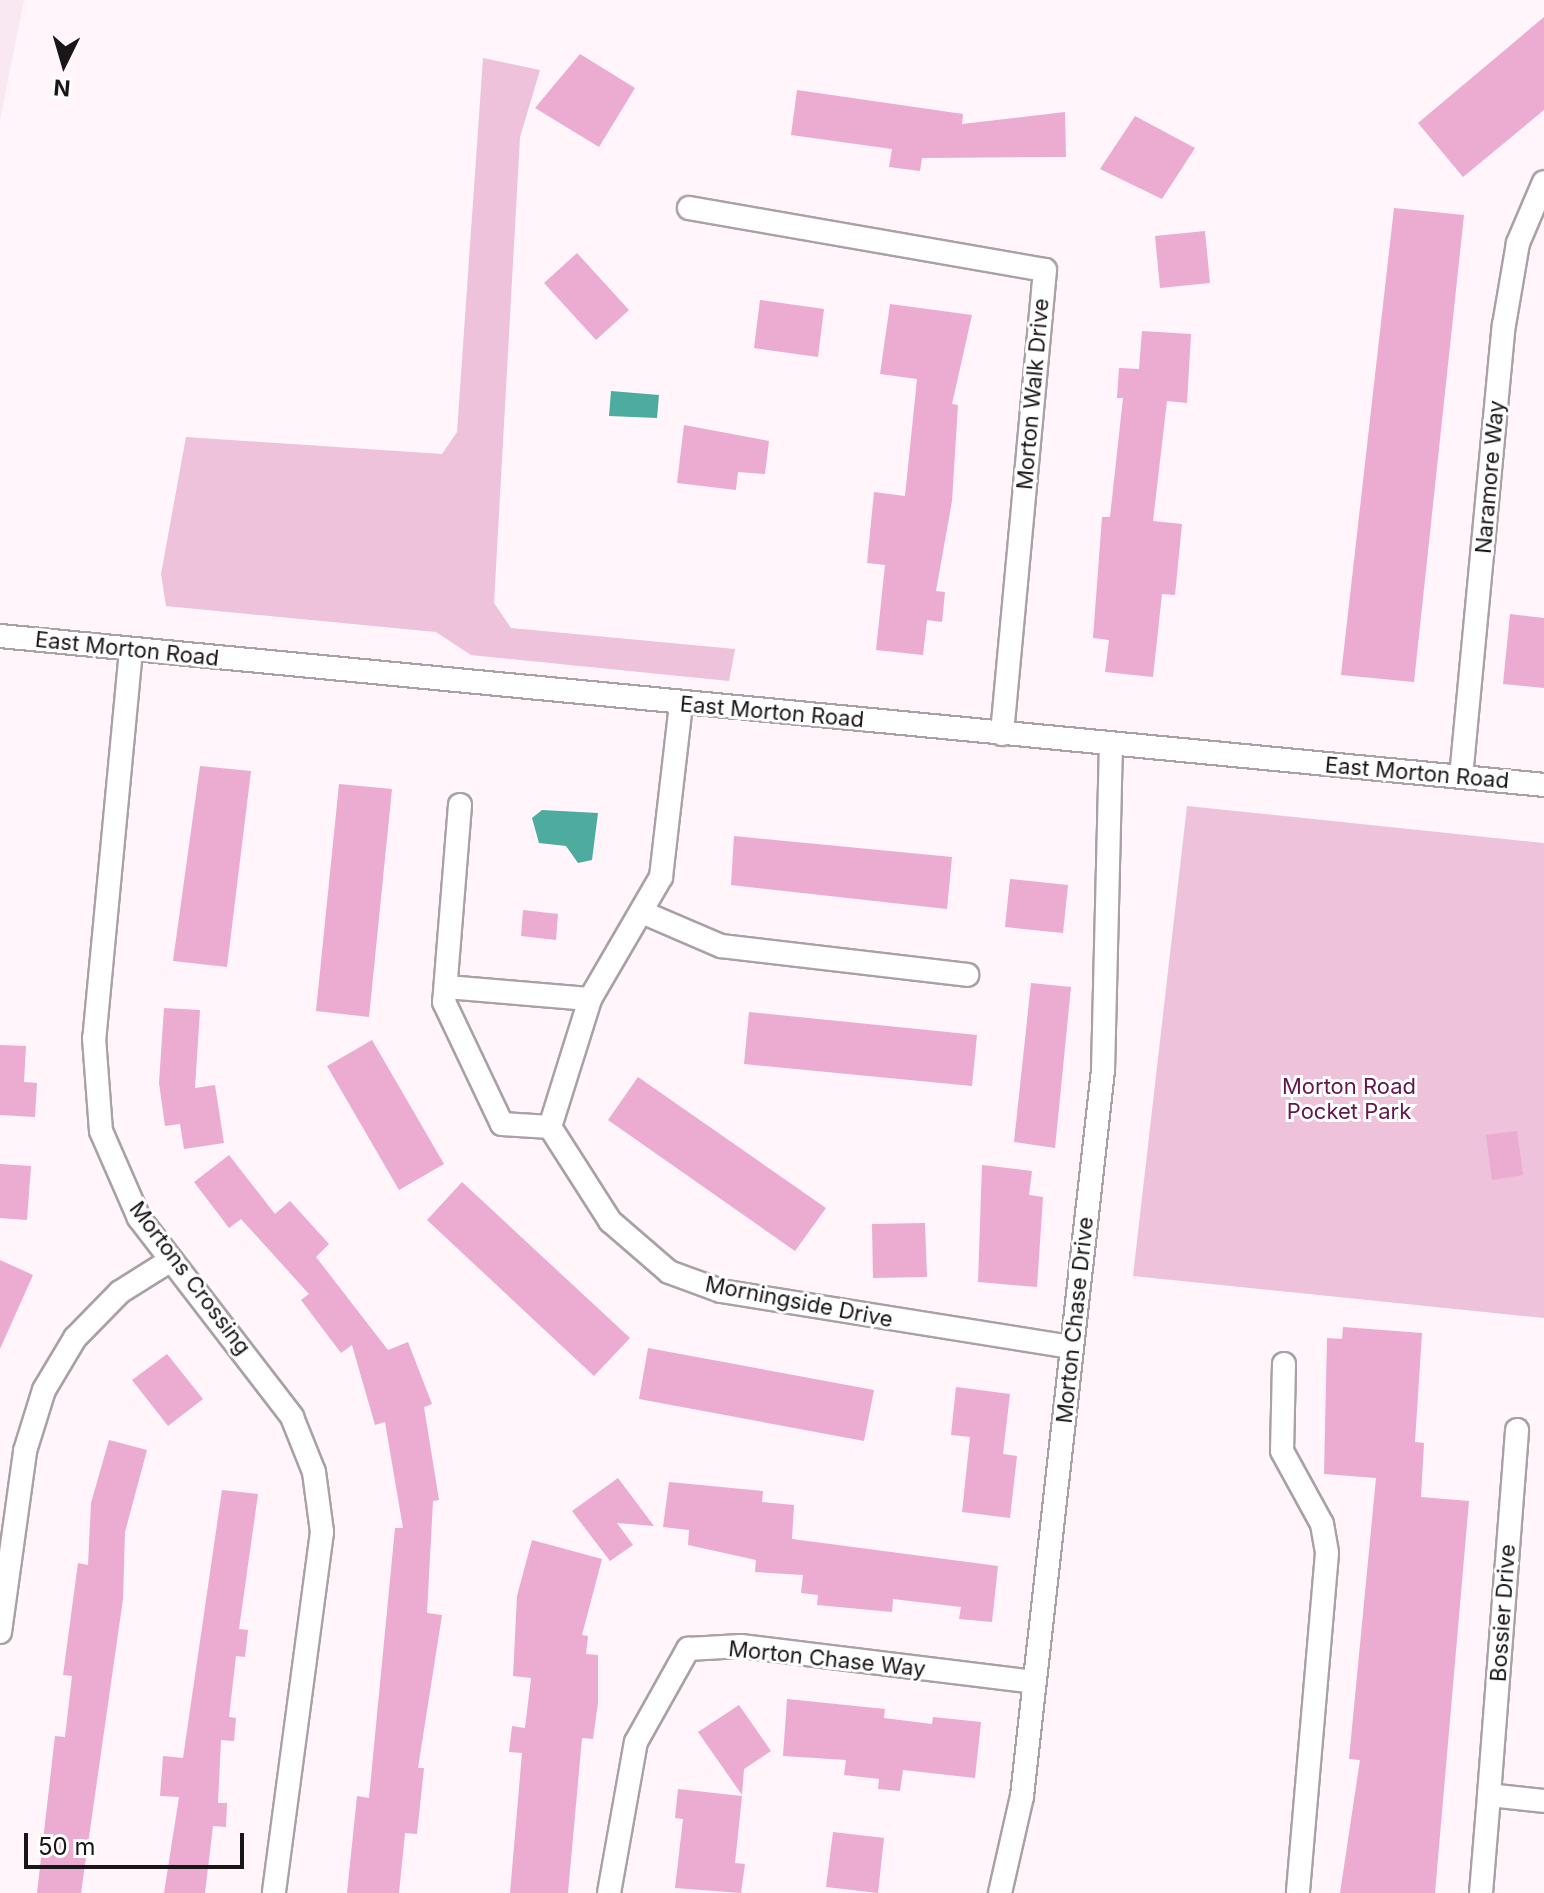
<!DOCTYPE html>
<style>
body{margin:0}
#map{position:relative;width:1544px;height:1893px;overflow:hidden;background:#fff5fb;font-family:Inter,sans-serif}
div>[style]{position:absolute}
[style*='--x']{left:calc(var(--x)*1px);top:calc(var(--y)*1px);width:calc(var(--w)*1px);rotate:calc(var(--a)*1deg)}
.built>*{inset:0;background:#f9e8f2}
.green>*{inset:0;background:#edc2da}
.water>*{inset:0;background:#4eab9f}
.building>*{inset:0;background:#ecabd1}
.roads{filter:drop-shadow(2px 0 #a9a1a5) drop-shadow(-2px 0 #a9a1a5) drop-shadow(0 2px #a9a1a5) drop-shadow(0 -2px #a9a1a5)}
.minor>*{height:22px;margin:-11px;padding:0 11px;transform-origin:11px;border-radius:11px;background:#fff}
span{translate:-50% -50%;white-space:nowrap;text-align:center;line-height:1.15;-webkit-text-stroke:6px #fff;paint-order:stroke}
.street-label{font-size:22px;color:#191618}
.park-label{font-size:22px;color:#62184a}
.north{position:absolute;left:24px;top:24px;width:80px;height:80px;-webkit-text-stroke:6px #fff;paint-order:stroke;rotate:185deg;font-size:22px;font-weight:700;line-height:32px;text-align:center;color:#191618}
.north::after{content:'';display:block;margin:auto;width:28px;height:36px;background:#191618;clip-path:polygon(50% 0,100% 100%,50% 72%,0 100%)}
.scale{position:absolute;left:24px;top:1833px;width:220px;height:36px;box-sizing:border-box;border:4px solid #191618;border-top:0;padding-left:10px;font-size:24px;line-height:28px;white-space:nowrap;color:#191618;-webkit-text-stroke:6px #fff;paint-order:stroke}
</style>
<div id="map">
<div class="built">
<div style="clip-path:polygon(0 0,24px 0,0 121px)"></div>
</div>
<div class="green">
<div style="clip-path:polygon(483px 58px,540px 70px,520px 137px,494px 603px,511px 628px,735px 649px,729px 681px,471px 655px,436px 632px,166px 606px,161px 574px,186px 437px,442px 454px,457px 432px)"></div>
<div style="clip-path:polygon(1187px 806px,1544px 843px,1544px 1318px,1133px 1276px)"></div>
</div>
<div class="water">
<div style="clip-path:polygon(611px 391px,659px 395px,657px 418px,609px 416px)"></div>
<div style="clip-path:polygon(542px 810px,598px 813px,592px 860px,578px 863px,566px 846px,539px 843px,532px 818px)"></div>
</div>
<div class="building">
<div style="clip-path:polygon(1544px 17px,1544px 110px,1463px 177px,1418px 123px)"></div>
<div style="clip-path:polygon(580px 54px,635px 88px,599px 147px,535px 108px)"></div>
<div style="clip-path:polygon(797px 90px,963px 114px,962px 124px,1065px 112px,1066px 157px,922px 158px,920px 171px,889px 167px,892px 149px,791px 135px)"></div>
<div style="clip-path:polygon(1135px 116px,1195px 148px,1162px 199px,1100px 169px)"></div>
<div style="clip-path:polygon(1394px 208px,1464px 215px,1414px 682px,1341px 675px)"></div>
<div style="clip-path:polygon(1205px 231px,1210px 283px,1160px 288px,1155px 236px)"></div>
<div style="clip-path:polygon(577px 253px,629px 310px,596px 340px,544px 283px)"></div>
<div style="clip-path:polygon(760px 300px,824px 309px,818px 357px,754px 348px)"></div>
<div style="clip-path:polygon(890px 304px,972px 315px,952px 404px,958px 405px,952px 501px,936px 591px,945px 592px,942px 622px,927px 620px,923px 655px,876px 650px,885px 565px,867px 563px,874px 492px,905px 496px,917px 379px,880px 374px)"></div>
<div style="clip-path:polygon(1142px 331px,1191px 334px,1187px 403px,1167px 401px,1153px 521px,1182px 524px,1175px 595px,1162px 594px,1153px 677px,1105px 672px,1109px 640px,1093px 638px,1102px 517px,1110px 517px,1123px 398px,1117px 398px,1119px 368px,1139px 369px)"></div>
<div style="clip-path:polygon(684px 425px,769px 441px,765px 474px,738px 472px,736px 490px,677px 483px)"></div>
<div style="clip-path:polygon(1510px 614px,1544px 618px,1544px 688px,1503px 684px)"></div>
<div style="clip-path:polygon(200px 766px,251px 771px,227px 967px,173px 961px)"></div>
<div style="clip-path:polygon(339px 784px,392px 789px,369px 1017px,316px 1011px)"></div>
<div style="clip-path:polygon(734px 836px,952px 857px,947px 909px,731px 885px)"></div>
<div style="clip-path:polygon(1010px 879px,1068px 885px,1063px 933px,1005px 927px)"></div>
<div style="clip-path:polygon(523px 910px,558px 914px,556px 940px,521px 936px)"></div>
<div style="clip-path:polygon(1031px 983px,1071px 987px,1055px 1148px,1014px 1142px)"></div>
<div style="clip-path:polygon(164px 1008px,200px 1010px,195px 1088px,215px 1085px,224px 1143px,184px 1149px,180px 1124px,165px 1126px,159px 1083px)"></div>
<div style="clip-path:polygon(749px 1012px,977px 1035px,972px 1086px,744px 1064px)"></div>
<div style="clip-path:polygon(372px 1040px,444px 1164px,399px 1190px,327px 1066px)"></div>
<div style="clip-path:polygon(0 1045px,26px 1046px,24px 1082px,37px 1083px,35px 1117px,0 1115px)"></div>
<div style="clip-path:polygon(638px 1077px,826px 1208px,795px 1251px,608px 1120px)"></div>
<div style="clip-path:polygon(1517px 1131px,1523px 1175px,1492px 1180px,1486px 1135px)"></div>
<div style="clip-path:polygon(229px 1155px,275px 1214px,290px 1201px,329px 1244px,316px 1257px,388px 1350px,408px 1342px,432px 1404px,424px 1407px,439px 1500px,433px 1501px,427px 1613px,442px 1615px,418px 1768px,424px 1768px,417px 1834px,405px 1833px,399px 1893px,347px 1893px,357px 1796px,369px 1798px,395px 1528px,403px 1528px,385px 1422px,375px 1425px,352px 1345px,341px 1353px,301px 1300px,309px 1294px,241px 1219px,229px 1228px,194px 1182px)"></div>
<div style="clip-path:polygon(0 1164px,31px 1166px,27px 1220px,0 1218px)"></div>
<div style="clip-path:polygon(982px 1165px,1032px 1171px,1029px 1195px,1043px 1197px,1037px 1287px,978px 1282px)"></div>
<div style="clip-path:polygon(462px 1182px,630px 1338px,594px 1376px,427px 1220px)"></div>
<div style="clip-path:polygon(925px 1223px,927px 1277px,873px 1278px,872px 1224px)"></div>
<div style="clip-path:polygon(0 1260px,33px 1275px,0 1349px)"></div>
<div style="clip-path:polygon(1343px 1327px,1422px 1333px,1415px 1442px,1424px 1443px,1421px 1497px,1469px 1501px,1435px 1893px,1340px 1893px,1360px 1760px,1349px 1759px,1376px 1478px,1324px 1474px,1327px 1338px,1342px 1339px)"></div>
<div style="clip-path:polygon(648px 1348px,874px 1390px,864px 1441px,639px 1399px)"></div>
<div style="clip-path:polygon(167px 1354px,203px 1399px,168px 1426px,132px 1380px)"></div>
<div style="clip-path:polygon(956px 1387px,1010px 1394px,1003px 1454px,1017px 1456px,1010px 1518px,962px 1512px,970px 1437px,951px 1435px)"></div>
<div style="clip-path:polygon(109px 1440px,147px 1450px,125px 1532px,123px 1599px,81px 1893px,37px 1893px,55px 1736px,65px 1737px,72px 1676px,63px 1675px,78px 1563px,88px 1565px,91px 1503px)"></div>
<div style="clip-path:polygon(618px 1478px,654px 1526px,617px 1523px,633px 1545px,610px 1561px,572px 1511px)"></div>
<div style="clip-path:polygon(669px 1482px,763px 1491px,762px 1502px,794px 1505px,792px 1539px,998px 1566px,992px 1622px,959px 1619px,961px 1607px,893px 1599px,892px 1612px,817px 1605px,818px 1595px,801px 1593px,803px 1575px,755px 1572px,756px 1560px,688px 1545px,689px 1530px,663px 1527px)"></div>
<div style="clip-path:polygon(222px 1490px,258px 1494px,239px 1629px,248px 1630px,245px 1657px,236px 1656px,229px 1717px,236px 1718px,234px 1741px,221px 1740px,218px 1803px,227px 1803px,226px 1827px,213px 1826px,205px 1893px,164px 1893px,179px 1797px,160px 1796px,163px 1756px,183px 1758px)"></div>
<div style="clip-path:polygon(532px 1540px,602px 1559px,582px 1635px,588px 1636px,586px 1654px,598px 1655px,598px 1703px,593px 1739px,582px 1738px,568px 1893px,510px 1893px,522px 1753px,509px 1752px,512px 1726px,525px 1728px,531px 1678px,513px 1676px,517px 1596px)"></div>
<div style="clip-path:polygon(787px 1699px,885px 1709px,884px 1718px,932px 1724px,933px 1717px,981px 1722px,975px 1778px,903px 1770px,900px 1791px,878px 1789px,879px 1779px,844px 1775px,846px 1760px,783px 1756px)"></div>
<div style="clip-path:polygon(739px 1705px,771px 1751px,744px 1769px,742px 1795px,698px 1732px)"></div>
<div style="clip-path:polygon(678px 1789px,742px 1796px,735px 1863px,745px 1864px,741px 1893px,675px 1888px,683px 1819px,675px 1818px)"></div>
<div style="clip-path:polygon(833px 1832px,884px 1838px,878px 1893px,826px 1887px)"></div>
</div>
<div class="roads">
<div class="minor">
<div style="--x:689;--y:208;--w:361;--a:9.9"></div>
<div style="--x:1045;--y:270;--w:466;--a:95.3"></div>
<div style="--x:0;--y:636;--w:1551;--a:5.51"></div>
<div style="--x:131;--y:650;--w:390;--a:95.4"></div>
<div style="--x:94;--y:1038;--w:93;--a:85.7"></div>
<div style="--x:101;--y:1131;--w:95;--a:66.4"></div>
<div style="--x:139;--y:1218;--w:251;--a:52.4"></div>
<div style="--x:292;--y:1417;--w:59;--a:68.2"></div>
<div style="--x:314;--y:1472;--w:61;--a:82.4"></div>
<div style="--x:322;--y:1532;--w:364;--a:97.6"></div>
<div style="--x:1461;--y:777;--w:454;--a:-84.6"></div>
<div style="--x:1504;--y:325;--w:83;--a:-80.3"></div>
<div style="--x:1518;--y:243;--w:66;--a:-66.9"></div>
<div style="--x:460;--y:805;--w:198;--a:94.6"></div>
<div style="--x:444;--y:1002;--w:135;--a:64.6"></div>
<div style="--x:502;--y:1124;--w:48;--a:3.6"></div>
<div style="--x:644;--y:913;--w:84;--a:23.2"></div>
<div style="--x:721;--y:946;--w:248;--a:6.7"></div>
<div style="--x:446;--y:987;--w:144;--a:4.8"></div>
<div style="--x:550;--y:1127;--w:112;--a:57.4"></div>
<div style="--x:610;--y:1221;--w:78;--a:40.8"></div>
<div style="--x:669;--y:1272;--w:55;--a:20.1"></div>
<div style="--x:721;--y:1291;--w:355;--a:9.1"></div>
<div style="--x:550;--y:1127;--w:134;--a:-72.6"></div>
<div style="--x:590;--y:999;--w:141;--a:-59.8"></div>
<div style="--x:661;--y:877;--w:174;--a:-83.4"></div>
<div style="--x:1284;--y:1364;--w:87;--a:91.3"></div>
<div style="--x:1282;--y:1451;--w:83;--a:61.3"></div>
<div style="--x:1322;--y:1524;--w:29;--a:80"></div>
<div style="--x:1327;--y:1553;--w:341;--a:94.9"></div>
<div style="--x:0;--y:1632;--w:183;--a:-82.1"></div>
<div style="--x:25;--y:1451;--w:64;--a:-72.7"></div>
<div style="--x:44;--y:1390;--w:61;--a:-59.2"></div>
<div style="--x:75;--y:1338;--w:64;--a:-45.6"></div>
<div style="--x:120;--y:1292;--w:60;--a:-32.1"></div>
<div style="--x:1489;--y:1795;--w:366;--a:-85.6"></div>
<div style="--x:609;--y:1893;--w:153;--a:-79.9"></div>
<div style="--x:636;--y:1742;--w:107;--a:-60.8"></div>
<div style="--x:688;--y:1649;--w:53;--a:-3.2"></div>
<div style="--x:741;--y:1646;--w:295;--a:7"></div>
<div style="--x:1000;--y:1893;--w:99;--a:-77.2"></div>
<div style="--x:1022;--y:1796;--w:731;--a:-83.63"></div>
<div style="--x:1103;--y:1070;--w:326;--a:-88.6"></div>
<div style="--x:1481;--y:1893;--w:98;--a:-85.3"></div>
<div style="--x:1489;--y:1795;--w:55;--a:6.2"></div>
</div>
</div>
<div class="street-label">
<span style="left:1033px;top:394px;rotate:-85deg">Morton Walk Drive</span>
<span style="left:1490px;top:477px;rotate:-85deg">Naramore Way</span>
<span style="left:127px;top:649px;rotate:6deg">East Morton Road</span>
<span style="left:772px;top:712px;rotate:5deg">East Morton Road</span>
<span style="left:1417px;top:773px;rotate:5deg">East Morton Road</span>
<span style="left:190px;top:1278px;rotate:53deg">Mortons Crossing</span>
<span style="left:799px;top:1302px;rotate:11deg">Morningside Drive</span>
<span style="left:1075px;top:1320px;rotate:-84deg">Morton Chase Drive</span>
<span style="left:1503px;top:1613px;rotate:-86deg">Bossier Drive</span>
<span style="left:827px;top:1659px;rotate:6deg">Morton Chase Way</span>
</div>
<div class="park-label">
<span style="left:1349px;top:1099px">Morton Road<br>Pocket Park</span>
</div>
<div class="north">N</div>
<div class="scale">50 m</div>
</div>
